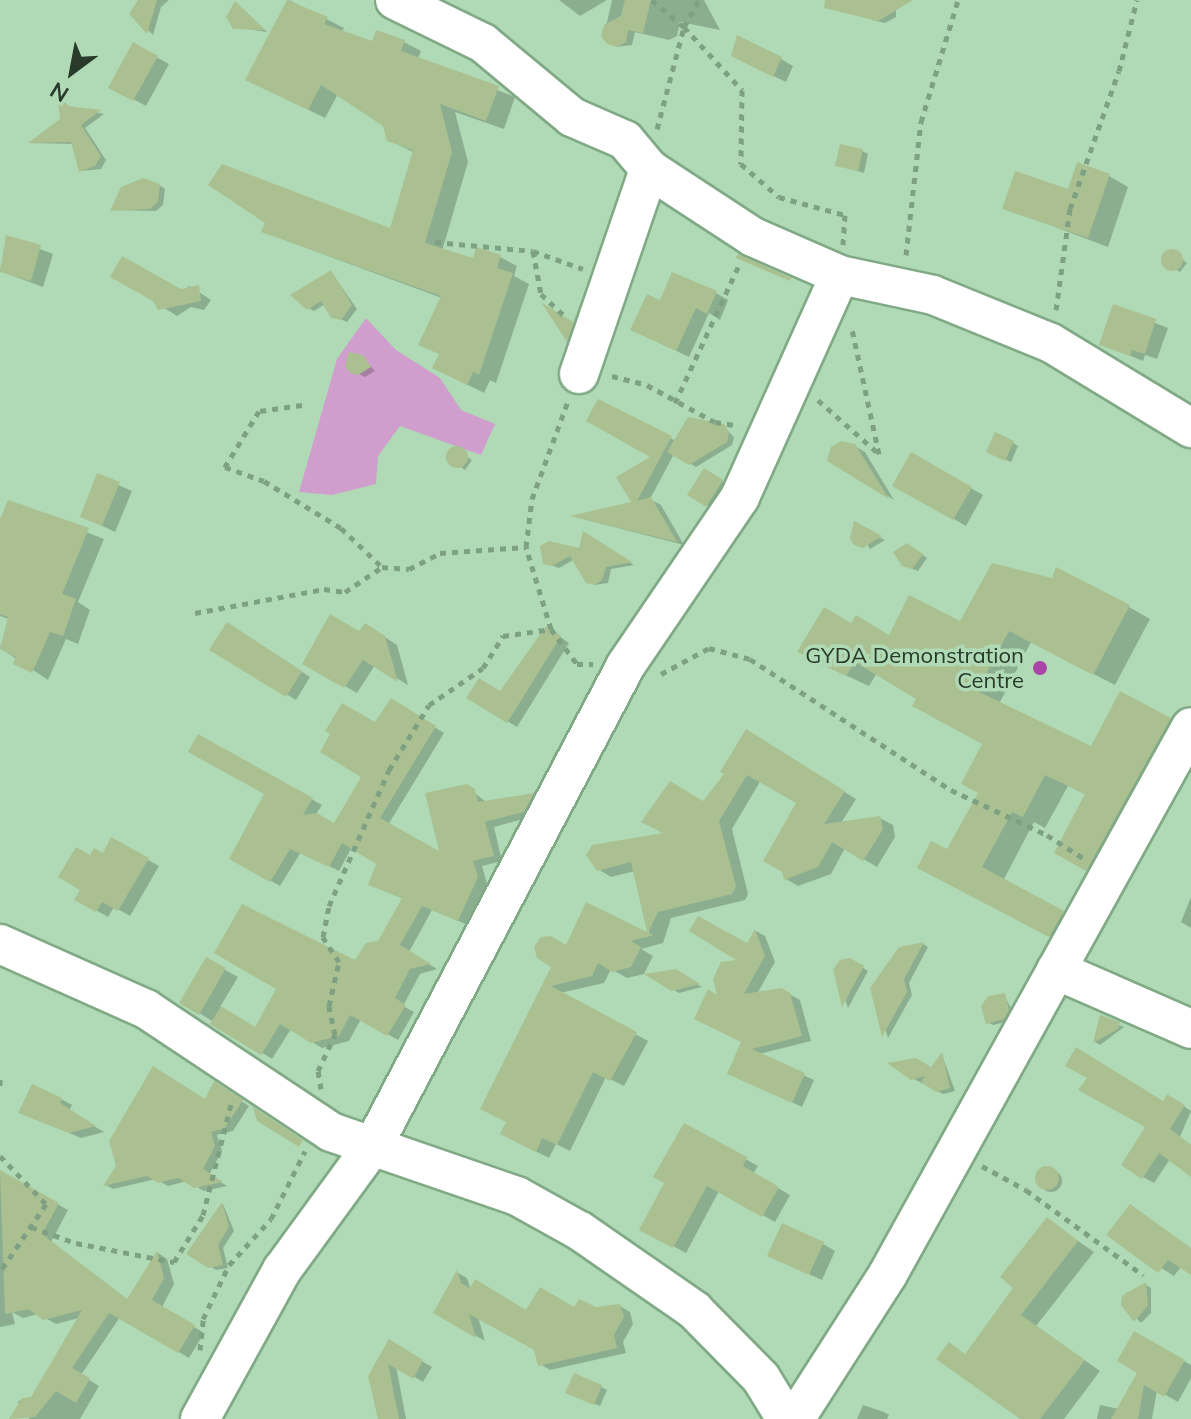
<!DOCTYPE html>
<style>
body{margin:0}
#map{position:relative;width:1191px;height:1419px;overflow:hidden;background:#afdab5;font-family:Mulish,sans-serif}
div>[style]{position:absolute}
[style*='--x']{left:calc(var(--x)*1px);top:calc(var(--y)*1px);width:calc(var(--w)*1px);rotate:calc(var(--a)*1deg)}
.green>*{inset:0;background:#d09ecd}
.shadow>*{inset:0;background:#0003}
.round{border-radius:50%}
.building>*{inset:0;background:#aac091}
.path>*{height:5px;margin-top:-2.5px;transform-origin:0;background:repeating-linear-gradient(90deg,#7fa183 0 6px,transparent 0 12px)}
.roads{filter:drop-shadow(2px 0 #80a985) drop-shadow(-2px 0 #80a985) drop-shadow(0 2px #80a985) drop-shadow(0 -2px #80a985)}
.minor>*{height:38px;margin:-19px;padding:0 19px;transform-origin:19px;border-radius:19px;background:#fff}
.dots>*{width:22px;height:22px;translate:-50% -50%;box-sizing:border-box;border:4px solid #afdab5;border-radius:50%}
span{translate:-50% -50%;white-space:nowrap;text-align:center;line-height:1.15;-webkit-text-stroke:7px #afdab5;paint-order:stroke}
.poi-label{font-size:22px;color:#293a2b}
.right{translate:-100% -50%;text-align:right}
.north{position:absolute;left:32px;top:32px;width:80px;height:80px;-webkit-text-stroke:6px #afdab5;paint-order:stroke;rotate:212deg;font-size:22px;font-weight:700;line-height:32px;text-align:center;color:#293a2b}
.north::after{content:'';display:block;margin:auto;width:28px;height:36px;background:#293a2b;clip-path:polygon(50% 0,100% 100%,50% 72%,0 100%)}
</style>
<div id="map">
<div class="green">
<div style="clip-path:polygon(366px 318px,396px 350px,440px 378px,461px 410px,495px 424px,481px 455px,400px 426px,378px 456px,376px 484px,332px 495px,299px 492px,337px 359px)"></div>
</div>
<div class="shadow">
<div style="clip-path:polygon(148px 0,169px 0,161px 7px,153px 35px,132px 14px)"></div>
<div style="clip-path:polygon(289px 0,344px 28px,342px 32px,373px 43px,404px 42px,421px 51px,418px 59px,515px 97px,504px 129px,455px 112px,468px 162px,442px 251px,474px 261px,478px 249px,500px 257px,517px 266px,514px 276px,529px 284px,496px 383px,490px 380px,484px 393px,452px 377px,441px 355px,442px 298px,263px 232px,267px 222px,391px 231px,415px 153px,389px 140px,385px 125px,338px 94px,325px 118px,248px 80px)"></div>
<div style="clip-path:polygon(559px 0,607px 0,580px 16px)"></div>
<div style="clip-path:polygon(612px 0,704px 0,720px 30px,680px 22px,677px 36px,669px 40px,635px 32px,632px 45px,616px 47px,604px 35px)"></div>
<div style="clip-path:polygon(859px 0,896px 0,896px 17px,885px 23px,872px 20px)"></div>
<div style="clip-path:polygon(245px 11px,267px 32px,234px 27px)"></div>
<div style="clip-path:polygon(134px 45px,169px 64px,146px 106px,111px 87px)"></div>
<div style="clip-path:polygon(781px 59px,793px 66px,786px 82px,746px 63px)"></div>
<div style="clip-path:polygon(63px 101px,71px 108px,104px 114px,85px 128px,106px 160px,101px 169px,81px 171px,73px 144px,31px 143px,62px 120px)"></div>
<div style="clip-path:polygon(862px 151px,868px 154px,864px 173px,838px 165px)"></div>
<div style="clip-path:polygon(1109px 176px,1128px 187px,1108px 247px,1005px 208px)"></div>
<div style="clip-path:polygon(159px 185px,165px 189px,163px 205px,156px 211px,113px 210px)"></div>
<div style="clip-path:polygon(8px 237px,53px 254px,43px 287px,0 271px)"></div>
<div style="clip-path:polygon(1171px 251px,1187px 263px,1180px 272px,1163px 261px)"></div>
<div style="clip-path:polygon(331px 272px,357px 309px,347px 322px,333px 316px,325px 304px,314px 311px,308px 308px)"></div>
<div style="clip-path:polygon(113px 276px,181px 291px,190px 286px,211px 300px,204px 310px,191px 307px,177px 316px)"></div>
<div style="clip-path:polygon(716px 293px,728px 300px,720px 320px,709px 313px,689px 357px,645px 336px,661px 303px)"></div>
<div style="clip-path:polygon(583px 300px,587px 303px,572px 344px,548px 308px,574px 325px)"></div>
<div style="clip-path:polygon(1114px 307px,1168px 328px,1157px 359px,1145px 355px,1143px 361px,1101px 344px)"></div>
<div style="clip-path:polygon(362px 357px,375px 371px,365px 377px,359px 374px)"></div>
<div style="clip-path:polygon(599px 402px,676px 441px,723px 426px,734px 437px,732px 445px,696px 467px,674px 454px,650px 499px,661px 505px,684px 545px,575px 517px,635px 503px,654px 457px)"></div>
<div style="clip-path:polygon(1013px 443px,1018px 446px,1011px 462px,994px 454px)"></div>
<div style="clip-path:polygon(855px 446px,865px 452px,894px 500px,830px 460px)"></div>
<div style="clip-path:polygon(455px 448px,472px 460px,465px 470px,448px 458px)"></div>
<div style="clip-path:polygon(912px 455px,983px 495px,966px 526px,895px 485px)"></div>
<div style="clip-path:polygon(705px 471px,728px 485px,713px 509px,690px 495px)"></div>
<div style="clip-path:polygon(98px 476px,132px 491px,115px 532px,82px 516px)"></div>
<div style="clip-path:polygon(9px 502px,104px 539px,78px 602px,90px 610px,78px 644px,66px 639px,48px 680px,0 648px,9px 619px,0 616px,0 520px)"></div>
<div style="clip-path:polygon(855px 524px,881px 538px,885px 540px,870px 549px)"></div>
<div style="clip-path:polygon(585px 534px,634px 565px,611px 569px,608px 583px,594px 585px,575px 559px,559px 568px,545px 563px,580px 550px)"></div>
<div style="clip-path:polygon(913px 548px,927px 558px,918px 571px,903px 565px)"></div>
<div style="clip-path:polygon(1129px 607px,1150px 619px,1115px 685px,1031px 642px,999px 704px,1092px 748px,1170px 720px,1191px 732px,1108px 881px,1056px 852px,1087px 795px,1068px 786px,1045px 828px,1034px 822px,1003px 881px,1084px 925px,1072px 948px,941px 879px,948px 852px,980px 793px,985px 744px,877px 673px,869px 686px,821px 664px,852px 625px,890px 637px,961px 624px)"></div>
<div style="clip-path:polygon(237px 630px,310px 677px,296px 700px,212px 649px)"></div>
<div style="clip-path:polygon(377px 632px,397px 645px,408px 685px,375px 665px,357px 693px,305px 663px,360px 633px)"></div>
<div style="clip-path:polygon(556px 634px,569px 643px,517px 727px,469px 697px,501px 693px)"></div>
<div style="clip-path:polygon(392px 701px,444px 733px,388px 825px,442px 855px,466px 786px,486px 802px,533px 795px,542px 801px,534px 816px,494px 827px,502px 861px,482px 866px,487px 884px,468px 925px,432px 910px,409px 952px,437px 969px,420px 974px,403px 1006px,414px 1012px,398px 1040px,361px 1019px,349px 1041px,322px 1048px,291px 1029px,272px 1059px,182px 1002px,207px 960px,238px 977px,220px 1007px,256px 1029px,379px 943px,404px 899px,380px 889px,379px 863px,352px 847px,339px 871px,301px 852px,280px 886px,232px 858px,267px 793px,199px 736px,322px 805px,316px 814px,335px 825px,364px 776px,376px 725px)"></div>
<div style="clip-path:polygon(747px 732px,856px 799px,841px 823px,880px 818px,893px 825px,895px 837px,877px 867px,845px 848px,831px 874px,798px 886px,786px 879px,798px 802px,761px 780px,732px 829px,748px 894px,745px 900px,671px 918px,663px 943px,641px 949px,653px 956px,644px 974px,627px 978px,611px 969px,604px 983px,560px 993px,648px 1041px,624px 1086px,606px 1077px,570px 1151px,556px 1144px,549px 1158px,515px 1141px,508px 1122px,495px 1116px,567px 948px,650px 936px,635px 871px,611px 877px,598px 869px,668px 834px,704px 804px,727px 774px)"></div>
<div style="clip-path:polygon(112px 840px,159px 866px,130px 916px,114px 907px,108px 917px,77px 899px,91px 858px,103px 856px)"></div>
<div style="clip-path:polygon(1191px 897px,1191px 928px,1181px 922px)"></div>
<div style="clip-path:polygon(756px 931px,765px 936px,775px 962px,757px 994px,782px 990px,800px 1000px,811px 1041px,759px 1054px,814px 1080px,802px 1107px,739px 1078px,743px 1042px,720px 998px)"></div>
<div style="clip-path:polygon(923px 944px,928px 947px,909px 983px,912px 995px,888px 1038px,872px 988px,900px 949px)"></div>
<div style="clip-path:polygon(850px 960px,868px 971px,848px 1008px,835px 970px)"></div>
<div style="clip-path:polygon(675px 971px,702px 987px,679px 993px,650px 975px)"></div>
<div style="clip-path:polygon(1004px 995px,1014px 1014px,1010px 1021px,993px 1025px,987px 1022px)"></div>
<div style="clip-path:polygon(1101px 1018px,1124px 1027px,1100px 1045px,1095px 1042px)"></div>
<div style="clip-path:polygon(942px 1055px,955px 1091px,943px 1094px,912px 1078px,932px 1070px)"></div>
<div style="clip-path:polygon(222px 1088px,249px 1106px,233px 1131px,217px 1135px,222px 1151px,209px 1175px,227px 1186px,204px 1191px,187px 1181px,168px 1186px,156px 1179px,113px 1189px,106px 1185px)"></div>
<div style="clip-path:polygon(1168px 1096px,1191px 1111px,1180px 1137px,1191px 1145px,1191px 1174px,1170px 1159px,1154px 1183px,1143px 1177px)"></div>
<div style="clip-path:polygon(61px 1099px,72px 1105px,69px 1111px,104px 1132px,81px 1138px,24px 1114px)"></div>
<div style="clip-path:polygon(684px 1125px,758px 1166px,753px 1174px,790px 1195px,775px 1222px,719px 1191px,686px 1253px,642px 1229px,666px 1182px)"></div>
<div class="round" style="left:1040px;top:1170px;width:22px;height:22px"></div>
<div style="clip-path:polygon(0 1172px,68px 1210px,51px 1242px,128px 1300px,158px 1253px,167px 1259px,174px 1284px,162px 1307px,204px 1333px,189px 1358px,120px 1317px,81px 1375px,99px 1386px,80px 1419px,30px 1419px,21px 1413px,18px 1401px,32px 1399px,79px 1318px,56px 1324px,38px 1314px,23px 1318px,12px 1312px,15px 1324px,0 1327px)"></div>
<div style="clip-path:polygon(223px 1204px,234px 1231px,223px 1248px,228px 1268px,216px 1270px,189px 1253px)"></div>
<div style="clip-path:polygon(1048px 1220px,1094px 1252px,1036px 1326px,1100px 1371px,1064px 1419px,1024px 1419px,967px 1355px,1016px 1288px)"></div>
<div style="clip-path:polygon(1109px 1235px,1191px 1249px,1191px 1253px,1174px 1276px)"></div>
<div style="clip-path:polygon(823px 1244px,835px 1251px,822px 1280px,782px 1262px)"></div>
<div style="clip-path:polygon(458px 1273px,467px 1278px,471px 1291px,527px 1312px,620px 1306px,630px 1312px,633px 1324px,623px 1342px,626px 1353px,550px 1370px,540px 1364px,535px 1349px,478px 1317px,485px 1341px,435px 1312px)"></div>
<div style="clip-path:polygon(1146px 1285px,1151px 1288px,1151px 1313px,1141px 1323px,1123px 1305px,1126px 1293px)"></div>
<div style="clip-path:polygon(389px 1342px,432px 1367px,423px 1382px,396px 1366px,406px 1419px,380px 1419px)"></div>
<div style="clip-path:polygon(1168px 1352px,1191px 1365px,1191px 1378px,1178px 1402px,1157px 1390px,1152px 1419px,1097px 1419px,1100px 1405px,1119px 1409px)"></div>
<div style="clip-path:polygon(601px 1387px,607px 1390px,600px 1406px,573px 1395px)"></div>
<div style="clip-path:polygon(863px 1405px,884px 1412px,889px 1415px,887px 1419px,857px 1419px)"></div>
</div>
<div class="building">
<div style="clip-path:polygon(138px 0,157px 0,147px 34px,129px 14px)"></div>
<div style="clip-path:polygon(287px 0,328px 17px,324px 24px,372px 41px,376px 30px,405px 40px,401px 51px,499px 86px,486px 121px,440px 104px,452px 152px,425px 243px,473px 258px,476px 247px,501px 255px,497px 268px,513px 273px,479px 375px,473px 372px,467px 385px,432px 368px,439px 354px,418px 345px,441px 296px,261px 232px,265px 223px,208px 185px,222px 164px,390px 228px,413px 150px,387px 141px,383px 126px,321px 85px,308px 110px,245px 80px)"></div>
<div style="clip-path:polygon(625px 0,651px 0,643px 33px,628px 30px,626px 42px,617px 47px,607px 44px,601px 36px,604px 25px,621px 16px)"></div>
<div style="clip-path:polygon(825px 0,913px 0,878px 21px,824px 8px)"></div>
<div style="clip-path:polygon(235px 1px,265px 30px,233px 29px,226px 17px)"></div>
<div style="clip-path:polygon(737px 35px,782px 57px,773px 77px,731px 56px)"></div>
<div style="clip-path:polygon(133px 42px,158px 56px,133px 101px,108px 88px)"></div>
<div style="clip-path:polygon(63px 99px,68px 106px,101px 110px,81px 125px,101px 156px,95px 166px,79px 172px,71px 142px,28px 143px,60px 119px,58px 101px)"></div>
<div style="clip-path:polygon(840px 144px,863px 149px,858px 171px,835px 166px)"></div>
<div style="clip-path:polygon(1077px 162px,1110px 174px,1088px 238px,1002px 209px,1015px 171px,1068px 189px)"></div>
<div style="clip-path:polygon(143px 178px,160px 184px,158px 202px,150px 209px,110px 211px,121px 187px)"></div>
<div style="clip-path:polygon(6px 235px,41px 245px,31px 281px,0 272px)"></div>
<div class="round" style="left:1161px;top:249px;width:22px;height:22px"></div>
<div style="clip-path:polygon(738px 254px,791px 278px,790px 281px,736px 258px)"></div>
<div style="clip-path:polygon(122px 256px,181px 289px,199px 285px,201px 301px,158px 310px,153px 301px,110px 277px)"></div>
<div style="clip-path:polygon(331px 270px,352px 305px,341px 320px,331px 318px,321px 301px,307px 310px,290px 295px)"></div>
<div style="clip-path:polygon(672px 272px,717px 291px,707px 314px,696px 308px,676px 351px,630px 330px,647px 294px,660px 300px)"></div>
<div style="clip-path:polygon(582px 298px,567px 342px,541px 302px,573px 322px)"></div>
<div style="clip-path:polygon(1113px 304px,1156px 319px,1145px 354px,1132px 350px,1130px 356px,1099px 345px)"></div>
<div style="clip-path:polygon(349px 352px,363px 355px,371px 367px,358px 375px,350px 373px,345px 366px)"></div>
<div style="clip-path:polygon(598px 399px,672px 436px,637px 501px,651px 497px,677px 542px,570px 516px,631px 502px,616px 477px,650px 457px,586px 421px)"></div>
<div style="clip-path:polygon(688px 417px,724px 424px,729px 432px,727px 442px,689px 465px,667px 452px)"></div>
<div style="clip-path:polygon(995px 432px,1014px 441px,1005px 461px,986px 452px)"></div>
<div style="clip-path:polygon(841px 441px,855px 444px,889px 499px,827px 461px,831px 447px)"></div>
<div class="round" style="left:446px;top:446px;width:22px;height:22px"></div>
<div style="clip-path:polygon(911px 452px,972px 487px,953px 520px,892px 486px)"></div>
<div style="clip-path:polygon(704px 468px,723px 480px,706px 507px,687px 495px)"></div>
<div style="clip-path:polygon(97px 473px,120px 482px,102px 526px,80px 517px)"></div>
<div style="clip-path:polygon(8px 500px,89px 528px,62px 594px,76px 599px,63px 636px,50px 632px,32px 673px,13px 664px,16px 657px,0 649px,8px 617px,0 614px,0 519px)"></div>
<div style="clip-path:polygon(854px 521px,882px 536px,863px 548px,854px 545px,850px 538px)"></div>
<div style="clip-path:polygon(583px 531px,632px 562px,606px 567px,602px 580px,595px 585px,586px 583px,570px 556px,552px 566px,543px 564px,540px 546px,549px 541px,579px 548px)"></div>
<div style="clip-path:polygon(907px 543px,923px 554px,912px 569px,902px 566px,893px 552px)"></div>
<div style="clip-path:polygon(992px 563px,1052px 578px,1056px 567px,1130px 605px,1093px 675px,1009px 631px,977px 691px,1091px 746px,1120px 691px,1171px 718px,1086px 871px,1054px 853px,1085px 794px,1045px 775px,1023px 817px,1012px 812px,982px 867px,1064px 911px,1049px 937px,917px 868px,931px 841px,947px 849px,978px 793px,961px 784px,982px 744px,912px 706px,916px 699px,855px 662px,846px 676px,797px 652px,824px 607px,851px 623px,856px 615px,889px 635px,909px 595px,960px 621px)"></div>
<div style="clip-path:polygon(330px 614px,359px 631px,365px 623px,385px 636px,398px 682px,363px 660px,344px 688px,302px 664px)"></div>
<div style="clip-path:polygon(227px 622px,302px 671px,286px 697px,209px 650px)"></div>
<div style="clip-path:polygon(546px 626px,561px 636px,507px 723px,466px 698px,479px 678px,500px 691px)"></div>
<div style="clip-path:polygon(391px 698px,436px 726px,380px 818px,439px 851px,425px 793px,467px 784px,475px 789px,478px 802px,534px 793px,524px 812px,485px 822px,494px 856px,473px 861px,478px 877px,458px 921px,422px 906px,400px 945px,431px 964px,410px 969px,395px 998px,406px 1005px,387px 1036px,350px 1015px,339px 1036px,311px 1043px,280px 1024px,261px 1055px,210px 1024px,221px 1006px,255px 1027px,276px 989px,214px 953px,242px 904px,355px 960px,366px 943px,378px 941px,402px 898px,368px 885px,376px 864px,342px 843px,329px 867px,290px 849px,270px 882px,229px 859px,264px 794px,188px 752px,198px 734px,313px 798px,303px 815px,317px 813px,334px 823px,361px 777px,320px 752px,330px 734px,325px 731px,342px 703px,375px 722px)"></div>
<div style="clip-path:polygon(746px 729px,845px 791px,824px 824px,880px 816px,883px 829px,863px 861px,832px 842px,818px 867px,784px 880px,782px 872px,763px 861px,796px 803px,747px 775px,719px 821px,736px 886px,732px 894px,658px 912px,648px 933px,654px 935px,631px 941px,641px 947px,631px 967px,612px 972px,598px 963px,592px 976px,551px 986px,637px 1032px,610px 1081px,593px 1072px,557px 1145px,542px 1138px,536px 1152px,500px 1134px,506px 1122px,480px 1109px,551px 967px,537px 958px,534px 947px,541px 937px,551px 936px,566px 945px,586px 902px,647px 932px,631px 862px,597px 871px,586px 855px,592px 845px,663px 833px,641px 822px,670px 781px,703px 801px,724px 774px,720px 772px)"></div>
<div style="clip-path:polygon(111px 837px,149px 858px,118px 911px,102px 902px,96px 912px,74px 900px,80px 890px,58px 877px,76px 847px,90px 855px,94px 848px,103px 853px)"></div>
<div style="clip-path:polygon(698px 916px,747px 943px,755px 929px,765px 956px,744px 994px,782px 988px,790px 993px,802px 1036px,752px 1049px,805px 1073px,792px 1103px,727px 1074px,741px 1042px,694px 1019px,708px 989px,717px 995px,713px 979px,721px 962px,736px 960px,689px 931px)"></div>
<div style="clip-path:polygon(924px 942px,904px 979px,907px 992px,882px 1037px,870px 988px,899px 947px)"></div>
<div style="clip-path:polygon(206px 957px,226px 968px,199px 1015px,179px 1003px)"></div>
<div style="clip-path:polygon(850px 958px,864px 966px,842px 1007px,833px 969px,840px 960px)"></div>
<div style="clip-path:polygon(676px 969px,700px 984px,671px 991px,644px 974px)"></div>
<div style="clip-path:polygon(1005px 993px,1009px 1010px,1004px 1019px,986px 1024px,981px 1006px,988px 996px)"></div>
<div style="clip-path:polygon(1100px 1015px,1120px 1022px,1118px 1029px,1093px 1043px)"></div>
<div style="clip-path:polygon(1076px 1047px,1163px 1101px,1167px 1094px,1185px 1105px,1170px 1129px,1191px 1145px,1191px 1177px,1159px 1153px,1142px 1179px,1121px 1165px,1145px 1127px,1078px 1090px,1087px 1078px,1065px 1066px)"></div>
<div style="clip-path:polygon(942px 1052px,950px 1088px,936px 1092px,921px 1082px,925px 1076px,911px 1080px,887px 1063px,916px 1058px,931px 1067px)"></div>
<div style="clip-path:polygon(153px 1066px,205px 1099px,214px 1081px,243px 1100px,225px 1128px,211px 1132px,215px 1146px,203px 1169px,223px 1182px,194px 1188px,178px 1178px,158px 1183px,147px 1176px,103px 1186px,116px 1166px,109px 1141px)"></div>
<div style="clip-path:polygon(32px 1084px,62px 1098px,60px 1103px,96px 1126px,69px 1133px,18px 1113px)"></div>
<div style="clip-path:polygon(253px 1107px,303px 1140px,299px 1147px,257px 1121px)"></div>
<div style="clip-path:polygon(684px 1123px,747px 1157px,743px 1166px,779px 1187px,762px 1217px,707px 1186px,673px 1248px,639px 1230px,664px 1183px,653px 1177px)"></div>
<div class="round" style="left:1035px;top:1166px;width:24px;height:24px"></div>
<div style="clip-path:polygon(0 1170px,59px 1203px,42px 1234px,127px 1299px,157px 1251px,164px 1278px,152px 1300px,195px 1325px,178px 1353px,109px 1313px,72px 1368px,90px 1378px,76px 1403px,56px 1391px,35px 1417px,9px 1419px,22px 1398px,31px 1397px,82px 1310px,43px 1320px,28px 1309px,5px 1314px)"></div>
<div style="clip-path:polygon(222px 1202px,229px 1227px,218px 1245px,223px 1265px,208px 1268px,186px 1254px)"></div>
<div style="clip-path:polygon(1130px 1204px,1191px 1248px,1191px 1275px,1168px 1260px,1158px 1273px,1106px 1235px)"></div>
<div style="clip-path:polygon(1047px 1217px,1078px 1241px,1021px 1315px,1085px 1360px,1040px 1419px,1020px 1419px,936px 1359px,949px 1342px,965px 1354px,1013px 1288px,1000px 1277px)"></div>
<div style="clip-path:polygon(782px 1223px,824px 1242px,809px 1275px,767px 1256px)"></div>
<div style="clip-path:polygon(457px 1270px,461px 1283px,470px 1288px,475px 1279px,526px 1310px,540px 1287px,574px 1307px,579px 1299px,596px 1307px,620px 1304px,624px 1317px,614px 1335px,617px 1348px,538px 1366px,534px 1350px,469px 1314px,476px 1338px,433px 1313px)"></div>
<div style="clip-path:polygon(1146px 1282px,1148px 1305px,1134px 1322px,1121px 1305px,1122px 1296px)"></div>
<div style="clip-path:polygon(1134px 1331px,1185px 1360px,1164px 1397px,1144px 1385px,1138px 1419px,1111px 1419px,1137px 1373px,1117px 1361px)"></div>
<div style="clip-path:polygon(389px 1339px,423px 1360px,413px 1379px,388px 1364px,399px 1419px,378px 1419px,368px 1376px)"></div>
<div style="clip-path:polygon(574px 1373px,602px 1385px,594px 1405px,565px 1393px)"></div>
</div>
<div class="path">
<div style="--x:652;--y:0;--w:42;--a:40.2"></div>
<div style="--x:684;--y:27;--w:86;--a:47.4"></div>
<div style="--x:742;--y:90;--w:74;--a:90.8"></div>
<div style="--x:741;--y:164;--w:50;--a:41"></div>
<div style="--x:779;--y:197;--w:68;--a:15.3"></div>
<div style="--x:845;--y:215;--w:30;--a:94"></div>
<div style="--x:657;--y:129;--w:106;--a:-75.2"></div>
<div style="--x:684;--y:27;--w:31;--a:-61"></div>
<div style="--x:435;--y:242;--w:98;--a:5.2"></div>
<div style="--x:533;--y:251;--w:53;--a:19.8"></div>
<div style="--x:533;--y:251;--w:44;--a:79.5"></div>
<div style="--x:541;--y:294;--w:35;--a:43"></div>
<div style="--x:906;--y:255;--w:134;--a:-83.6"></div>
<div style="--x:921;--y:122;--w:127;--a:-73.1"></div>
<div style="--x:1056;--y:310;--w:102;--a:-82.1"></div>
<div style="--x:1070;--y:209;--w:146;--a:-70.5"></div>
<div style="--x:1119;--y:71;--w:73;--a:-75.8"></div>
<div style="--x:612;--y:376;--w:36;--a:14"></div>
<div style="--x:647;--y:385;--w:77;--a:28.6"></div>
<div style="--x:715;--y:422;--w:24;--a:9"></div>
<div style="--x:818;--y:400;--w:81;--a:41.5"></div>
<div style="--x:879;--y:454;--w:128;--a:-102.2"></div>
<div style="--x:675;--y:403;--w:154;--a:-65.1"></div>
<div style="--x:302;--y:405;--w:43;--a:172.1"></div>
<div style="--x:259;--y:411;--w:66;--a:121.3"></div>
<div style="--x:225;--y:467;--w:41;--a:19.7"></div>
<div style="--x:264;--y:481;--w:90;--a:31.4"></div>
<div style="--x:341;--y:528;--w:57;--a:43.6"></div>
<div style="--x:382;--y:567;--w:27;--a:4"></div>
<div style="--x:409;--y:569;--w:35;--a:-27"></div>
<div style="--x:440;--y:553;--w:86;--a:-4"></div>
<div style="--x:195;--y:613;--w:131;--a:-10.5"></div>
<div style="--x:324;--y:589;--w:21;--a:8"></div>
<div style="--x:345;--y:592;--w:45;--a:-34"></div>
<div style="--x:551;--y:629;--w:86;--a:-107"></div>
<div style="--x:526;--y:547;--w:48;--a:-82.9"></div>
<div style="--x:532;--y:499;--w:104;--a:-69.8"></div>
<div style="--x:661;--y:674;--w:55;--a:-28.4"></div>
<div style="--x:709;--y:648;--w:42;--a:15"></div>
<div style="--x:750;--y:659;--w:240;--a:33.1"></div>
<div style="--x:951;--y:790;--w:106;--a:25.1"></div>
<div style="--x:1047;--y:835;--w:43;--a:32.6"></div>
<div style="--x:0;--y:1079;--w:8;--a:90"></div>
<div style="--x:321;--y:1089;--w:18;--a:-99"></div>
<div style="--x:318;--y:1071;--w:40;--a:-65"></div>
<div style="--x:335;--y:1035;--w:30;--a:-102"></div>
<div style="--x:329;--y:1006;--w:45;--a:-77.2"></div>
<div style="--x:339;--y:962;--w:30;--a:-123"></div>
<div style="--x:323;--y:937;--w:32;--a:-79"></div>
<div style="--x:329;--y:906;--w:149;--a:-66.2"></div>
<div style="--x:389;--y:770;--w:76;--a:-58.4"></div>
<div style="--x:429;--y:705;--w:65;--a:-34.4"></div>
<div style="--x:483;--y:668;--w:38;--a:-58"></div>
<div style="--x:503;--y:636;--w:49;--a:-8.3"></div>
<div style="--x:551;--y:629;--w:44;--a:53.4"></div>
<div style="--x:577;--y:664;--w:16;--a:0"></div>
<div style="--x:0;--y:1156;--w:66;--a:46.2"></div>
<div style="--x:46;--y:1204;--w:82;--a:124.1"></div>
<div style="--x:982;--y:1166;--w:50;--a:28.6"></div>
<div style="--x:1026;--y:1190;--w:145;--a:36"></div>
<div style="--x:31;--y:1227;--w:48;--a:19.6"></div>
<div style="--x:76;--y:1243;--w:100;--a:11"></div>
<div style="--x:174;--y:1262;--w:55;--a:-58.3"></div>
<div style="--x:203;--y:1215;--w:114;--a:-75.8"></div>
<div style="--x:200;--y:1350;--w:31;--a:-84"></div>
<div style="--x:203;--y:1319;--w:60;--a:-64.3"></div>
<div style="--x:229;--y:1265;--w:62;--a:-47.6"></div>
<div style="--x:271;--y:1219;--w:76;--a:-63.4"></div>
</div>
<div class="roads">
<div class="minor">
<div style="--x:395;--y:0;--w:98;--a:26"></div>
<div style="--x:483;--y:43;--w:116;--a:39.7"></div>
<div style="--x:572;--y:117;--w:58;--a:23.5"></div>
<div style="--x:625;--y:140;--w:38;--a:50"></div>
<div style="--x:649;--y:169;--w:124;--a:33.2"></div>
<div style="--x:753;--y:237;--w:95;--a:23.6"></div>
<div style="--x:840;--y:275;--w:95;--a:12.1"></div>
<div style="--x:933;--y:295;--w:127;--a:22.1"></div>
<div style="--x:1051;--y:343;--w:164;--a:31.3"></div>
<div style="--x:579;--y:374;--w:217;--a:-71.1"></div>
<div style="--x:0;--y:944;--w:160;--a:24"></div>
<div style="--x:146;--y:1009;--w:222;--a:33.6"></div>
<div style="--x:331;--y:1132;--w:197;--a:19"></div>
<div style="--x:517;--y:1196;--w:72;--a:29.1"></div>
<div style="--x:580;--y:1231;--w:139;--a:34.7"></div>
<div style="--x:694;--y:1310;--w:95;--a:45.4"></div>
<div style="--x:761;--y:1378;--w:48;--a:58.6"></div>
<div style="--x:1056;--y:970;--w:147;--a:23.6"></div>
<div style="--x:200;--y:1419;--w:170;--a:-61.2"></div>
<div style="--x:282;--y:1270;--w:156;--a:-53.9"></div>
<div style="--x:374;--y:1144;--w:541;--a:-62.25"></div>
<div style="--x:626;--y:665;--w:203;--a:-55.8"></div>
<div style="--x:740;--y:497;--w:243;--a:-65.8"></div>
<div style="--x:795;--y:1419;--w:172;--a:-57.3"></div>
<div style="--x:888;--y:1274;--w:625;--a:-61.02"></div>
</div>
</div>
<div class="dots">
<div style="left:1040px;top:668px;background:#aa44a8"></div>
</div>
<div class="poi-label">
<span class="right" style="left:1024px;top:668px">GYDA Demonstration<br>Centre</span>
</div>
<div class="north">N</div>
</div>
